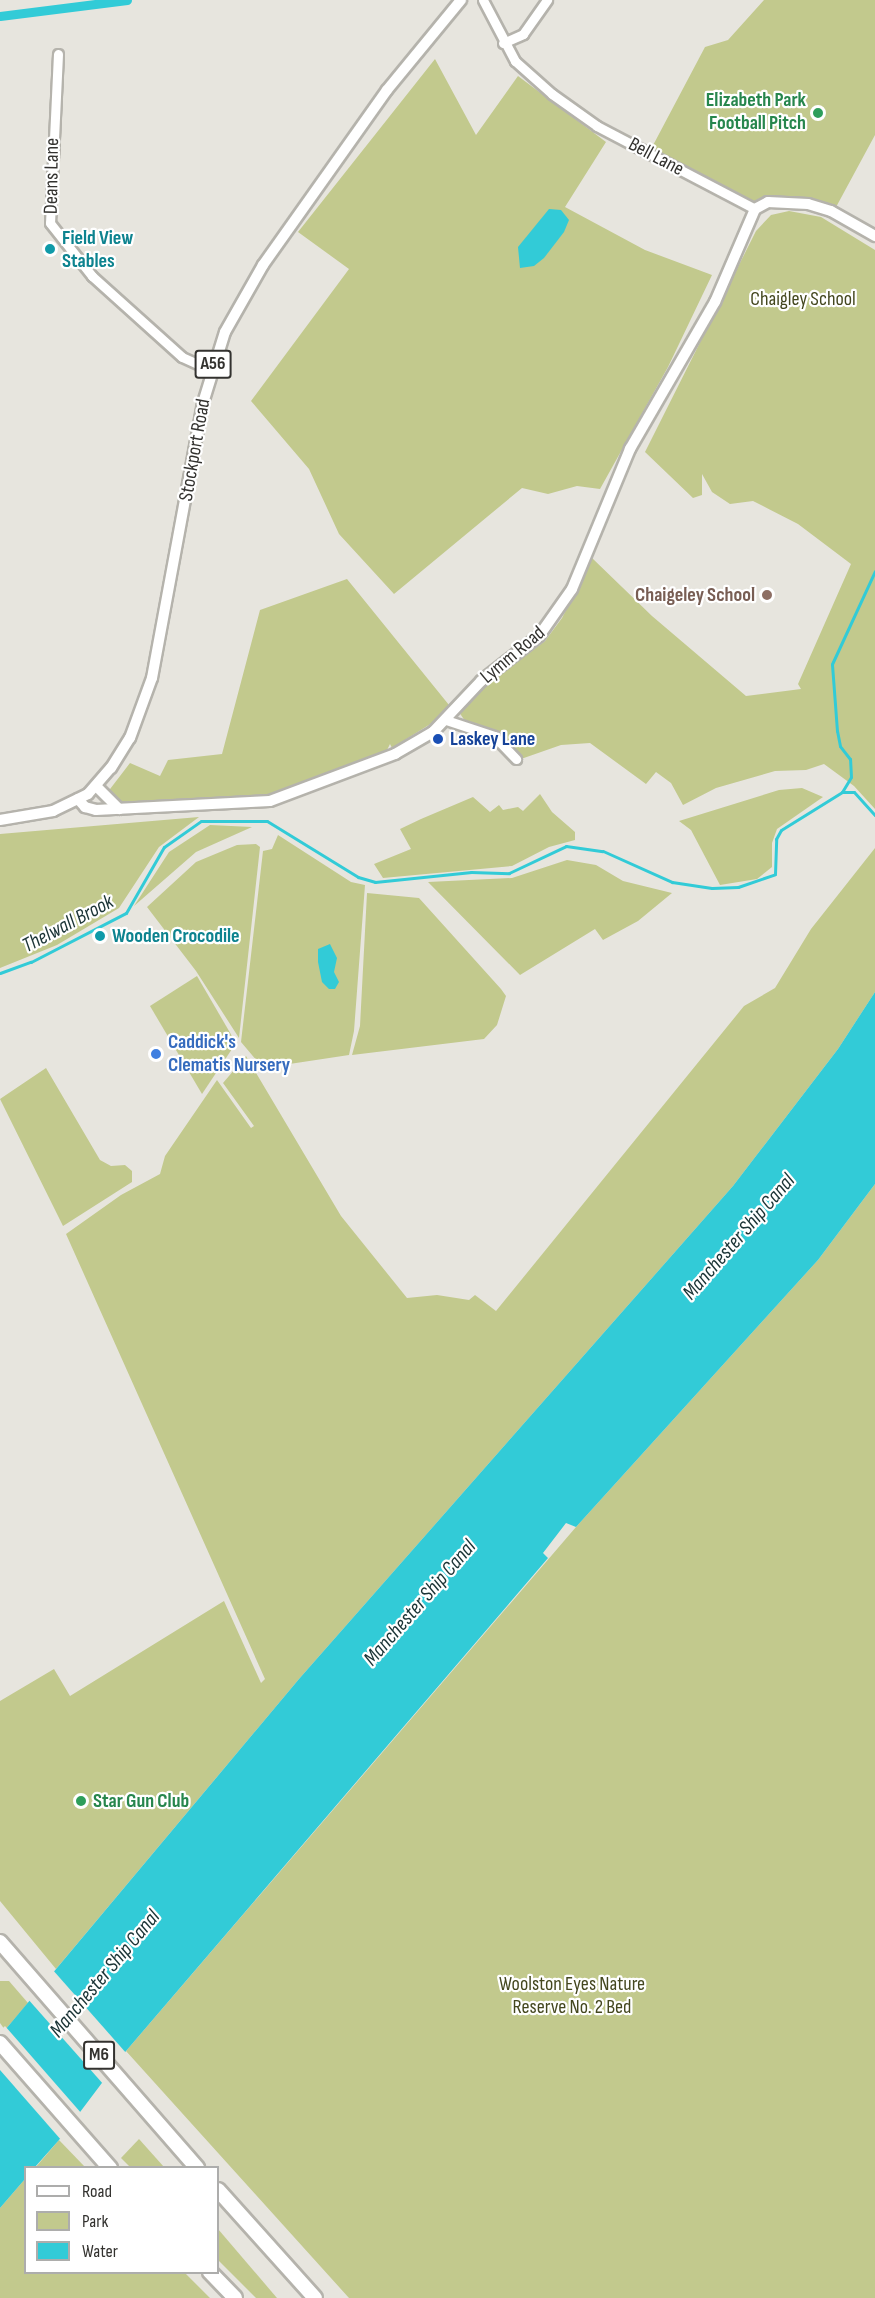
<!DOCTYPE html>
<style>
body{margin:0}
#map{position:relative;width:875px;height:2298px;overflow:hidden;background:#e7e5de;font-family:"Sofia Sans Condensed",sans-serif}
div>[style]{position:absolute}
[style*='--x']{left:calc(var(--x)*1px);top:calc(var(--y)*1px);width:calc(var(--w)*1px);rotate:calc(var(--a)*1deg)}
.green>*{inset:0;background:#c2c98d}
.water>*{inset:0;background:#32cbd7}
.pier>*{inset:0;background:#e7e5de}
.stream>*{height:3px;margin:-1.5px;padding:0 1.5px;transform-origin:1.5px;border-radius:1.5px;background:#32cbd7}
.canal>*{height:9px;margin:-4.5px;padding:0 4.5px;transform-origin:4.5px;border-radius:4.5px;background:#32cbd7}
.roads{filter:drop-shadow(2px 0 #b5b3ac) drop-shadow(-2px 0 #b5b3ac) drop-shadow(0 2px #b5b3ac) drop-shadow(0 -2px #b5b3ac)}
.minor>*{height:9px;margin:-4.5px;padding:0 4.5px;transform-origin:4.5px;border-radius:4.5px;background:#fff}
.major>*{height:10px;margin:-5px;padding:0 5px;transform-origin:5px;border-radius:5px;background:#fff}
.highway>*{height:14px;margin:-7px;padding:0 7px;transform-origin:7px;border-radius:7px;background:#fff}
.dots>*{width:16px;height:16px;translate:-50% -50%;box-sizing:border-box;border:3px solid #fff;border-radius:50%}
span{translate:-50% -50%;white-space:nowrap;text-align:center;line-height:1.15;-webkit-text-stroke:4.5px #fff;paint-order:stroke}
.shield-label span{padding:2px 4px;background:#fff;border:2px solid;border-radius:4px;-webkit-text-stroke-width:0}
.shield-label{font-size:18px;color:#33322f;font-weight:700}
.leisure-label{font-size:20px;color:#27864d;font-weight:700}
.right{translate:-100% -50%;text-align:right}
.left{translate:0 -50%;text-align:left}
.street-label{font-size:20px;color:#33322f}
.culture-label{font-size:20px;color:#0d838f;font-weight:700}
.park-label{font-size:20px;color:#44471f}
.education-label{font-size:20px;color:#785e54;font-weight:700}
.transit-label{font-size:20px;color:#164399;font-weight:700}
.shop-label{font-size:20px;color:#366cbe;font-weight:700}
.water-label{font-size:21px;color:#1a3335;font-style:italic}
.legend{position:absolute;left:24px;top:2166px;width:195px;height:108px;box-sizing:border-box;background:#fff;border:2px solid #adadac;margin:0;padding:8px 10px;list-style:none;font-size:18px;color:#33322f}
.legend li{display:flex;align-items:center;gap:12px;height:30px}
.legend b{width:30px;border:2px solid #adadac}
</style>
<div id="map">
<div class="green">
<div style="clip-path:polygon(764px 0,875px 0,875px 135px,835px 209px,776px 198px,757px 201px,749px 209px,650px 151px,705px 47px,728px 40px)"></div>
<div style="clip-path:polygon(435px 59px,476px 135px,518px 76px,606px 142px,565px 207px,645px 250px,712px 275px,668px 367px,600px 489px,577px 486px,548px 494px,522px 488px,394px 594px,339px 534px,309px 469px,251px 401px,349px 269px,298px 232px)"></div>
<div style="clip-path:polygon(789px 211px,821px 217px,875px 250px,875px 809px,854px 786px,824px 764px,806px 770px,775px 771px,716px 788px,683px 805px,671px 783px,656px 772px,646px 784px,590px 743px,561px 745px,521px 759px,492px 731px,465px 721px,459px 712px,486px 686px,545px 641px,562px 618px,592px 558px,652px 616px,746px 696px,801px 689px,798px 684px,851px 564px,798px 524px,753px 501px,730px 504px,712px 492px,702px 474px,702px 495px,693px 498px,645px 452px,756px 231px,771px 215px)"></div>
<div style="clip-path:polygon(347px 579px,449px 705px,432px 723px,392px 748px,390px 744px,387px 750px,271px 795px,117px 805px,107px 793px,130px 763px,160px 776px,168px 760px,222px 754px,260px 610px)"></div>
<div style="clip-path:polygon(802px 788px,823px 797px,777px 829px,772px 843px,772px 867px,757px 879px,720px 885px,691px 830px,679px 821px,779px 790px)"></div>
<div style="clip-path:polygon(540px 794px,552px 812px,575px 832px,575px 840px,549px 847px,512px 866px,383px 878px,374px 864px,411px 849px,400px 829px,421px 819px,473px 797px,490px 812px,499px 805px,503px 810px,518px 807px,523px 811px)"></div>
<div style="clip-path:polygon(199px 817px,159px 847px,119px 908px,57px 945px,0 968px,0 834px)"></div>
<div style="clip-path:polygon(210px 825px,252px 827px,196px 852px,134px 906px,169px 852px)"></div>
<div style="clip-path:polygon(278px 835px,351px 882px,365px 885px,354px 1031px,349px 1055px,263px 1068px,241px 1042px,263px 851px,272px 849px)"></div>
<div style="clip-path:polygon(256px 844px,260px 847px,239px 1038px,196px 971px,147px 907px,196px 862px,237px 845px)"></div>
<div style="clip-path:polygon(875px 848px,875px 992px,838px 1049px,733px 1186px,299px 1679px,56px 1969px,0 1901px,0 1701px,54px 1669px,70px 1696px,224px 1601px,261px 1683px,265px 1679px,66px 1234px,121px 1195px,160px 1174px,165px 1156px,217px 1080px,251px 1128px,254px 1126px,223px 1083px,246px 1056px,341px 1216px,407px 1298px,437px 1295px,469px 1300px,475px 1295px,496px 1311px,744px 1006px,775px 988px,811px 929px)"></div>
<div style="clip-path:polygon(567px 860px,596px 865px,623px 881px,672px 893px,638px 921px,603px 940px,595px 929px,520px 975px,428px 882px,512px 878px)"></div>
<div style="clip-path:polygon(367px 893px,419px 898px,501px 989px,506px 996px,497px 1025px,484px 1039px,352px 1055px,360px 1026px)"></div>
<div style="clip-path:polygon(197px 976px,236px 1043px,202px 1094px,150px 1006px)"></div>
<div style="clip-path:polygon(46px 1068px,100px 1160px,111px 1166px,125px 1165px,132px 1171px,132px 1182px,63px 1226px,0 1099px)"></div>
<div style="clip-path:polygon(875px 1184px,875px 2298px,349px 2298px,126px 2051px,576px 1527px,818px 1260px)"></div>
<div style="clip-path:polygon(0 1981px,9px 1981px,28px 2003px,5px 2030px,0 2023px)"></div>
<div style="clip-path:polygon(139px 2139px,164px 2167px,130px 2167px,121px 2158px)"></div>
<div style="clip-path:polygon(59px 2140px,85px 2167px,35px 2168px)"></div>
<div style="clip-path:polygon(25px 2179px,26px 2272px,185px 2273px,210px 2298px,0 2298px,0 2208px)"></div>
<div style="clip-path:polygon(218px 2229px,277px 2298px,256px 2298px,218px 2260px)"></div>
</div>
<div class="water">
<div style="clip-path:polygon(549px 209px,561px 210px,569px 220px,564px 232px,544px 258px,534px 266px,520px 268px,518px 247px)"></div>
<div style="clip-path:polygon(330px 944px,337px 958px,334px 972px,339px 982px,335px 989px,329px 989px,322px 982px,318px 962px,318px 949px)"></div>
<div style="clip-path:polygon(875px 992px,875px 1184px,818px 1260px,576px 1527px,566px 1523px,543px 1553px,548px 1558px,126px 2051px,59px 2140px,35px 2167px,26px 2168px,25px 2179px,0 2208px,0 2036px,299px 1679px,733px 1186px,838px 1049px)"></div>
</div>
<div class="pier">
<div style="clip-path:polygon(52px 1969px,127px 2054px,104px 2085px,27px 1998px)"></div>
<div style="clip-path:polygon(5px 2026px,82px 2114px,62px 2141px,0 2070px,0 2031px)"></div>
</div>
<div class="stream">
<div style="--x:842;--y:792;--w:17;--a:-59"></div>
<div style="--x:851;--y:777;--w:18;--a:-93"></div>
<div style="--x:850;--y:759;--w:16;--a:-128"></div>
<div style="--x:840;--y:746;--w:15;--a:-101"></div>
<div style="--x:837;--y:731;--w:67;--a:-94.3"></div>
<div style="--x:832;--y:664;--w:102;--a:-65.2"></div>
<div style="--x:0;--y:973;--w:33;--a:-20"></div>
<div style="--x:31;--y:962;--w:107;--a:-27.3"></div>
<div style="--x:126;--y:913;--w:76;--a:-60.1"></div>
<div style="--x:164;--y:847;--w:45;--a:-35.1"></div>
<div style="--x:201;--y:821;--w:66;--a:0"></div>
<div style="--x:267;--y:821;--w:107;--a:31.6"></div>
<div style="--x:358;--y:877;--w:18;--a:16"></div>
<div style="--x:375;--y:882;--w:97;--a:-5.9"></div>
<div style="--x:471;--y:872;--w:38;--a:2"></div>
<div style="--x:509;--y:873;--w:63;--a:-25.3"></div>
<div style="--x:566;--y:846;--w:37;--a:8"></div>
<div style="--x:603;--y:851;--w:76;--a:24.2"></div>
<div style="--x:672;--y:882;--w:40;--a:8.5"></div>
<div style="--x:712;--y:888;--w:26;--a:-2"></div>
<div style="--x:738;--y:887;--w:39;--a:-19"></div>
<div style="--x:775;--y:874;--w:35;--a:-88"></div>
<div style="--x:776;--y:839;--w:10;--a:-61"></div>
<div style="--x:781;--y:830;--w:72;--a:-31.9"></div>
<div style="--x:842;--y:792;--w:12;--a:0"></div>
<div style="--x:854;--y:792;--w:31;--a:48"></div>
</div>
<div class="canal">
<div style="--x:0;--y:16;--w:128;--a:-7.2"></div>
</div>
<div class="roads">
<div class="minor">
<div style="--x:483;--y:0;--w:69;--a:62.3"></div>
<div style="--x:515;--y:61;--w:50;--a:41.7"></div>
<div style="--x:552;--y:94;--w:55;--a:35.4"></div>
<div style="--x:597;--y:126;--w:178;--a:27.7"></div>
<div style="--x:503;--y:43;--w:22;--a:-24"></div>
<div style="--x:523;--y:34;--w:42;--a:-54.8"></div>
<div style="--x:58;--y:54;--w:169;--a:92.7"></div>
<div style="--x:50;--y:223;--w:68;--a:51.6"></div>
<div style="--x:92;--y:276;--w:121;--a:42"></div>
<div style="--x:182;--y:357;--w:32;--a:24"></div>
<div style="--x:446;--y:720;--w:51;--a:18.4"></div>
<div style="--x:494;--y:736;--w:32;--a:46"></div>
</div>
<div class="major">
<div style="--x:96;--y:786;--w:33;--a:45"></div>
<div style="--x:78;--y:799;--w:11;--a:49"></div>
<div style="--x:85;--y:807;--w:11;--a:15"></div>
<div style="--x:96;--y:810;--w:174;--a:-3"></div>
<div style="--x:270;--y:801;--w:134;--a:-20.6"></div>
<div style="--x:395;--y:754;--w:44;--a:-30.1"></div>
<div style="--x:433;--y:732;--w:70;--a:-46.7"></div>
<div style="--x:481;--y:681;--w:73;--a:-37.8"></div>
<div style="--x:539;--y:636;--w:57;--a:-54.9"></div>
<div style="--x:572;--y:589;--w:152;--a:-67.5"></div>
<div style="--x:630;--y:449;--w:170;--a:-60"></div>
<div style="--x:715;--y:302;--w:101;--a:-66.7"></div>
<div style="--x:755;--y:209;--w:15;--a:-28"></div>
<div style="--x:768;--y:202;--w:40;--a:2.9"></div>
<div style="--x:808;--y:204;--w:24;--a:17"></div>
<div style="--x:831;--y:211;--w:51;--a:29.6"></div>
<div style="--x:0;--y:820;--w:54;--a:-9.6"></div>
<div style="--x:53;--y:811;--w:39;--a:-26"></div>
<div style="--x:88;--y:794;--w:35;--a:-49"></div>
<div style="--x:111;--y:768;--w:36;--a:-58"></div>
<div style="--x:130;--y:738;--w:64;--a:-69.9"></div>
<div style="--x:152;--y:678;--w:280;--a:-79.5"></div>
<div style="--x:203;--y:403;--w:74;--a:-72.8"></div>
<div style="--x:225;--y:332;--w:77;--a:-60.4"></div>
<div style="--x:263;--y:265;--w:214;--a:-54.7"></div>
<div style="--x:387;--y:90;--w:117;--a:-50.6"></div>
</div>
<div class="highway">
<div style="--x:0;--y:1942;--w:300;--a:48.9"></div>
<div style="--x:0;--y:2043;--w:167;--a:48.7"></div>
<div style="--x:218;--y:2190;--w:145;--a:48.1"></div>
<div style="--x:210;--y:2272;--w:36;--a:46"></div>
</div>
</div>
<div class="dots">
<div style="left:818px;top:113px;background:#2e9e5b"></div>
<div style="left:50px;top:249px;background:#0f9aa8"></div>
<div style="left:767px;top:595px;background:#8d6e63"></div>
<div style="left:438px;top:739px;background:#1a4fb4"></div>
<div style="left:100px;top:936px;background:#0f9aa8"></div>
<div style="left:156px;top:1054px;background:#3f7fe0"></div>
<div style="left:81px;top:1801px;background:#2e9e5b"></div>
</div>
<div class="shield-label">
<span style="left:213px;top:364px">A56</span>
<span style="left:99px;top:2055px">M6</span>
</div>
<div class="leisure-label">
<span class="right" style="left:806px;top:112px">Elizabeth Park<br>Football Pitch</span>
<span class="left" style="left:93px;top:1801px">Star Gun Club</span>
</div>
<div class="street-label">
<span style="left:656px;top:157px;rotate:28deg">Bell Lane</span>
<span style="left:52px;top:176px;rotate:-89deg">Deans Lane</span>
<span style="left:195px;top:450px;rotate:-80deg">Stockport Road</span>
<span style="left:513px;top:655px;rotate:-40deg">Lymm Road</span>
</div>
<div class="culture-label">
<span class="left" style="left:62px;top:250px">Field View<br>Stables</span>
<span class="left" style="left:112px;top:936px">Wooden Crocodile</span>
</div>
<div class="park-label">
<span style="left:803px;top:299px">Chaigley School</span>
<span style="left:572px;top:1996px">Woolston Eyes Nature<br>Reserve No. 2 Bed</span>
</div>
<div class="education-label">
<span class="right" style="left:755px;top:595px">Chaigeley School</span>
</div>
<div class="transit-label">
<span class="left" style="left:450px;top:739px">Laskey Lane</span>
</div>
<div class="shop-label">
<span class="left" style="left:168px;top:1054px">Caddick's<br>Clematis Nursery</span>
</div>
<div class="water-label">
<span style="left:68px;top:924px;rotate:-28deg">Thelwall Brook</span>
<span style="left:739px;top:1237px;rotate:-49deg">Manchester Ship Canal</span>
<span style="left:420px;top:1603px;rotate:-49deg">Manchester Ship Canal</span>
<span style="left:105px;top:1974px;rotate:-50deg">Manchester Ship Canal</span>
</div>
<ul class="legend">
<li><b style="height:8px;background:#fff"></b>Road</li>
<li><b style="height:16px;background:#c2c98d"></b>Park</li>
<li><b style="height:16px;background:#32cbd7"></b>Water</li>
</ul>
</div>
